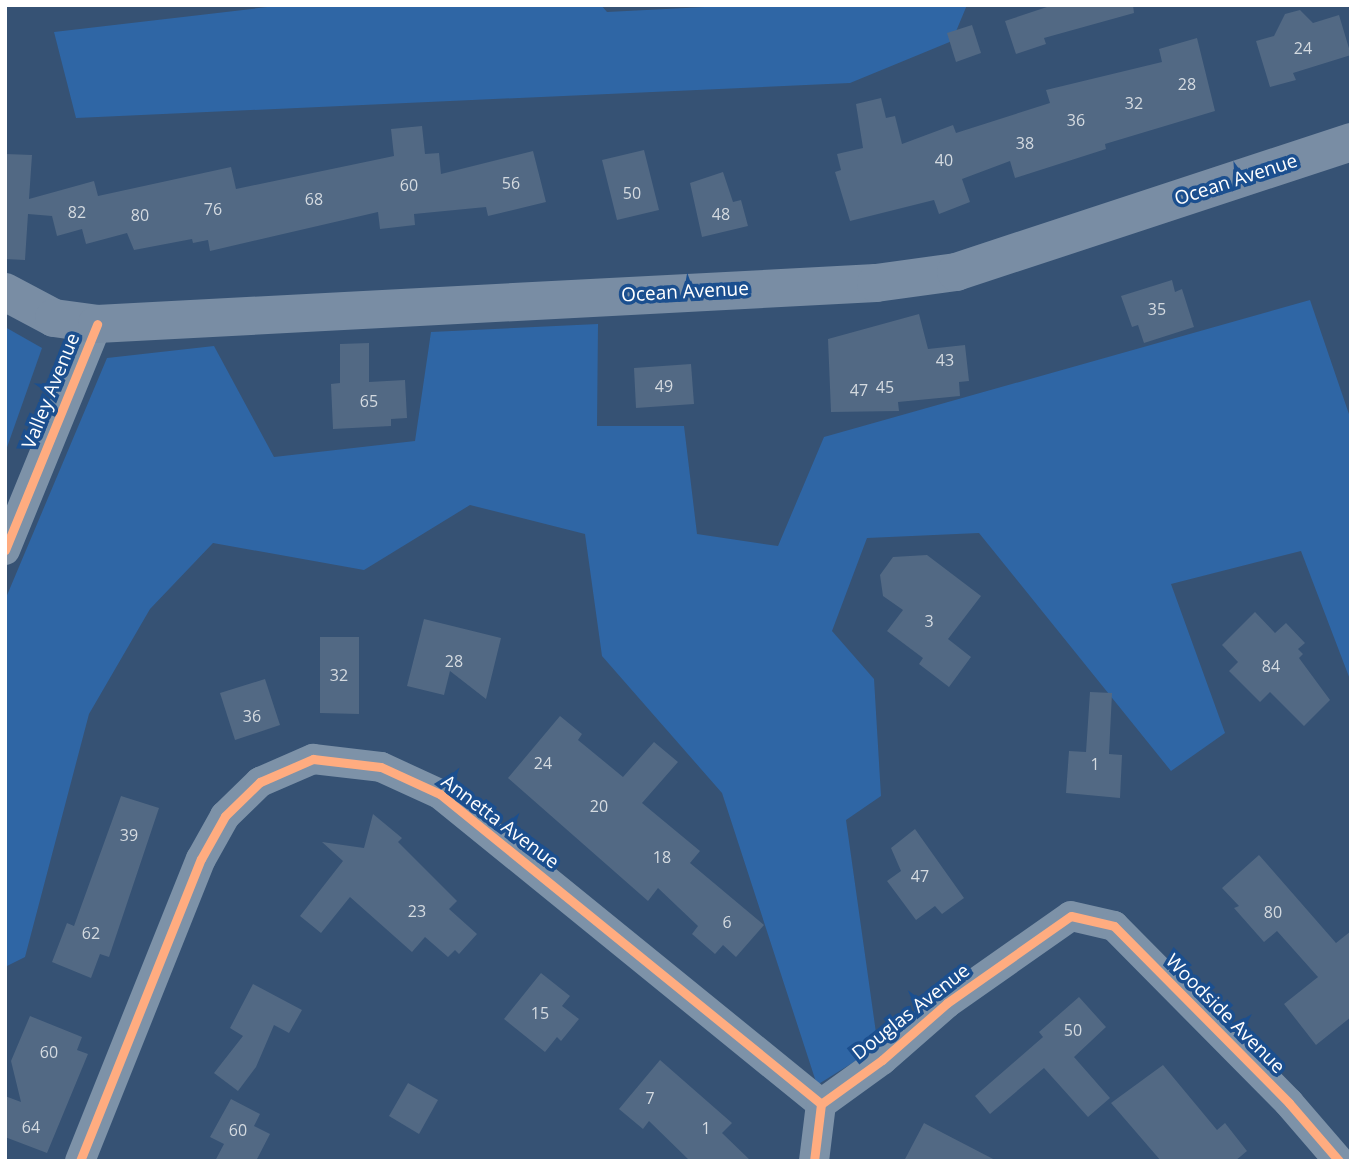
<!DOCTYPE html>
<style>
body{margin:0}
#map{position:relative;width:1356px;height:1166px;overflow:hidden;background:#365274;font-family:"Open Sans",sans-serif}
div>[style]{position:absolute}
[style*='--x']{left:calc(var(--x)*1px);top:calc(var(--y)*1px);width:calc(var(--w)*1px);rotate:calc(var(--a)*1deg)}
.green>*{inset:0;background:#2f66a5}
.building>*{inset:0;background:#526984}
.street>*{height:30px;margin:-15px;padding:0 15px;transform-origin:15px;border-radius:15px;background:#7d92a8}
.secondary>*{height:38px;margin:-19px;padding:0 19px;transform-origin:19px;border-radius:19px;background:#798da4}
.cycleway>*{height:9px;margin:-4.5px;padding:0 4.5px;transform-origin:4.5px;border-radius:4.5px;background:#ffac80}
span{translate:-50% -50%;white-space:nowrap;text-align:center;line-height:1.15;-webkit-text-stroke:7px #1b4f8f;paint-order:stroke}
.number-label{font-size:16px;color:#d4dae0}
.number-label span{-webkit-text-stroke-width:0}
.street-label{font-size:19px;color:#fff}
.frame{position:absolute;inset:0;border:7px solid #fff;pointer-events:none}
</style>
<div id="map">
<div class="green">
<div style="clip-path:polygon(285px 5px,601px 5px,607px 12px,744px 5px,967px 5px,952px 41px,850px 83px,76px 118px,54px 32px)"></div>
<div style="clip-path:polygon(1310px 300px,1351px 420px,1351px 682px,1301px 551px,1171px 584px,1225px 733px,1171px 771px,979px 533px,867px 538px,832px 631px,874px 679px,881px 796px,846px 820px,878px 1047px,817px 1085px,722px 793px,602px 656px,585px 534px,470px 505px,364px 570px,213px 543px,150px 609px,89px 714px,25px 957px,5px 967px,5px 600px,107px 358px,214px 346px,274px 457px,415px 441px,431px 332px,598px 324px,597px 426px,684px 426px,697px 534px,778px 546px,824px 437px)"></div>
<div style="clip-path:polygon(5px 327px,42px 348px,5px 453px)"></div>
</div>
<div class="building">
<div style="clip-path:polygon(1053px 5px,1133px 5px,1134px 13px,1044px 38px,1046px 44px,1016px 54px,1005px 21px)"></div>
<div style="clip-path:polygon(1300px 10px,1313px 23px,1339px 15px,1351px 55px,1293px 73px,1296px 80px,1270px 87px,1256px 41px,1274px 36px,1285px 14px)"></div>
<div style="clip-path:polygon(972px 25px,981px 53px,956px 62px,947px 33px)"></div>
<div style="clip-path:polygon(1197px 38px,1215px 111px,1105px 144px,1106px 149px,1015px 178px,1010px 161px,962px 179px,970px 202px,939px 214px,934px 200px,850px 221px,835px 172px,841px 170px,837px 154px,863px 148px,856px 104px,881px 98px,886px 118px,895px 116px,902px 144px,953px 125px,956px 133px,1050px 103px,1046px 90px,1162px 62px,1159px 49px)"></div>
<div style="clip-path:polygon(422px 126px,425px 154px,439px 153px,441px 174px,533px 151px,546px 202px,488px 216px,486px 207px,414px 214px,415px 225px,380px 229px,378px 212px,210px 251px,208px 240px,193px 243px,192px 239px,134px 250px,127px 233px,86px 244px,82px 229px,57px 236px,52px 216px,28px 214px,25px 260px,5px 259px,5px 154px,32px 155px,29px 199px,94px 181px,98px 196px,231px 167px,236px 189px,394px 156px,391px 129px)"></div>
<div style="clip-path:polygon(644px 150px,659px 210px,617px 220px,602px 160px)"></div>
<div style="clip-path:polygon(723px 172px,733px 202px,741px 200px,748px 226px,702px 237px,690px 183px)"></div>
<div style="clip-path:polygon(1172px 280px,1175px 292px,1182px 289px,1194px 327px,1144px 343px,1138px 325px,1132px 327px,1121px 296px)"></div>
<div style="clip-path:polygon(919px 314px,928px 349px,965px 345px,969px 381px,959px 382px,960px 396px,898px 402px,899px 411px,831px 412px,828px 339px)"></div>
<div style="clip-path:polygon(369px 343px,369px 382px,405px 380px,407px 418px,391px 419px,391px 426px,333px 429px,331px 384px,340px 383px,340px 344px)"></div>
<div style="clip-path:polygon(691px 364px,694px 404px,636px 408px,634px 368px)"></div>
<div style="clip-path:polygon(927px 555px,981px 596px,948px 639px,971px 657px,949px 687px,919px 664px,923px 658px,887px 631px,903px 610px,883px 596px,880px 575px,893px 557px)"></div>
<div style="clip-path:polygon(1255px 612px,1275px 633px,1286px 623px,1305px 643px,1298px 649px,1303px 654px,1299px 658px,1330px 700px,1304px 726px,1270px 692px,1260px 702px,1229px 671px,1238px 662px,1222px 645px)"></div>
<div style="clip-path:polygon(424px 619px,501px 638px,486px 699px,450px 671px,444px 695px,407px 686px)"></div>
<div style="clip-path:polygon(320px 637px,359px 637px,359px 714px,320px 713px)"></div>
<div style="clip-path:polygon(265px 679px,280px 725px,235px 740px,220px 693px)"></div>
<div style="clip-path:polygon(1090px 692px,1112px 693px,1109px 754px,1122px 755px,1120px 798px,1066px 793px,1069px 751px,1086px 752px)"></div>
<div style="clip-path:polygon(560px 716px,582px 734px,578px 740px,623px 777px,654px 742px,678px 762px,642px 803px,700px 851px,690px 863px,764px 925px,736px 957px,723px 945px,715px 954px,692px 934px,698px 926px,658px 888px,648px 901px,508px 778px)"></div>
<div style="clip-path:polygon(121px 796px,159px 808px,109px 957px,100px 954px,91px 978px,52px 962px,67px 923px,74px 926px)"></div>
<div style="clip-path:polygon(373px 814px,402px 838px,398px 842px,457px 901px,449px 909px,477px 934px,459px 954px,455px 950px,448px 957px,425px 937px,412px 952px,350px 897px,321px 933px,300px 916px,343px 861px,322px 842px,364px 848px)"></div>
<div style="clip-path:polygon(915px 829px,964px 898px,942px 914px,935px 906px,916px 920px,887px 881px,901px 871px,891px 848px)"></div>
<div style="clip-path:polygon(1259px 855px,1336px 943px,1351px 931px,1351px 1017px,1316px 1045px,1284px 1004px,1318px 977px,1277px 931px,1264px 942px,1234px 908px,1239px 906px,1222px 888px)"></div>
<div style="clip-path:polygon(541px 973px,570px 996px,562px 1006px,579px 1019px,561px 1041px,557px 1037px,545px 1052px,504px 1019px)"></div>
<div style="clip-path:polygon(253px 984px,302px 1010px,289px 1033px,274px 1025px,256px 1067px,238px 1091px,214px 1073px,243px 1036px,230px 1028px)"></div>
<div style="clip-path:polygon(1079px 997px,1106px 1027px,1074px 1057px,1110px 1098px,1088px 1117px,1044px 1068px,990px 1114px,975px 1096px,1043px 1037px,1039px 1032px)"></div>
<div style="clip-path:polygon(30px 1016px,82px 1037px,77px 1050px,88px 1054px,47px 1153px,5px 1137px,5px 1096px,21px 1102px,11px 1061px)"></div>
<div style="clip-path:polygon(660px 1060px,732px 1123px,722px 1133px,751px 1161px,690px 1161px,649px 1121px,643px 1129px,619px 1109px)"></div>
<div style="clip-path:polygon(1163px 1065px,1217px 1130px,1225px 1123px,1247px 1151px,1235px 1161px,1161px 1161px,1111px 1103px)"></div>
<div style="clip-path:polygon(408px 1083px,438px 1100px,419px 1134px,389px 1116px)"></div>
<div style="clip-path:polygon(231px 1099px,260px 1114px,254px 1126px,270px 1134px,256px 1161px,215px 1161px,224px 1144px,210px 1137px)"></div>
<div style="clip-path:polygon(924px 1123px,943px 1133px,997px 1161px,904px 1161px)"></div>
</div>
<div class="street">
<div style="--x:5;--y:550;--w:244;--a:-67.8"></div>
<div style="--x:80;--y:1161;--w:325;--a:-68.2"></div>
<div style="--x:201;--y:859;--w:49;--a:-60.8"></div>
<div style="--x:225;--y:816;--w:49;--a:-44.2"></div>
<div style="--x:260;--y:782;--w:58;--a:-23.5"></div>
<div style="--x:313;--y:759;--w:68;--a:6.7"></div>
<div style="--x:381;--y:767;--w:65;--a:24.6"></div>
<div style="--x:440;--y:794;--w:491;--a:39.1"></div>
<div style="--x:814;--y:1161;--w:57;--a:-83"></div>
<div style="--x:821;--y:1104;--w:75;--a:-35.8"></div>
<div style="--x:882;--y:1060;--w:86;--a:-41.2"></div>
<div style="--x:947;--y:1003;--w:151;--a:-35.1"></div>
<div style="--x:1071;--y:916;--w:44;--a:13.1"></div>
<div style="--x:1114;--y:926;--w:249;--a:45.3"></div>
<div style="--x:1289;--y:1103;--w:77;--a:49.2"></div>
</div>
<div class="secondary">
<div style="--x:5;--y:292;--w:55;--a:28"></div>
<div style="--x:54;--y:318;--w:43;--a:7.9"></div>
<div style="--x:97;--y:324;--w:780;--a:-3.01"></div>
<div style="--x:876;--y:283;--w:81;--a:-7.8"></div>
<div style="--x:956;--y:272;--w:416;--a:-18.2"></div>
</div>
<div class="cycleway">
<div style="--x:5;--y:550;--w:244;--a:-67.8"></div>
<div style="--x:80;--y:1161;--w:325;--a:-68.2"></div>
<div style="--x:201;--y:859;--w:49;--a:-60.8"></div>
<div style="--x:225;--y:816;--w:49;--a:-44.2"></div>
<div style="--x:260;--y:782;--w:58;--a:-23.5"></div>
<div style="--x:313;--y:759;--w:68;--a:6.7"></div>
<div style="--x:381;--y:767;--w:65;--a:24.6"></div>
<div style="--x:440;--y:794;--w:491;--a:39.1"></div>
<div style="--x:814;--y:1161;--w:57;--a:-83"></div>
<div style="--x:821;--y:1104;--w:75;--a:-35.8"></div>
<div style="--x:882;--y:1060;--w:86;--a:-41.2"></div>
<div style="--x:947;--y:1003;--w:151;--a:-35.1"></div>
<div style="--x:1071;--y:916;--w:44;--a:13.1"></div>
<div style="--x:1114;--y:926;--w:249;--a:45.3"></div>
<div style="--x:1289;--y:1103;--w:77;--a:49.2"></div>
</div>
<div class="number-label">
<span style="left:1303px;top:48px">24</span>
<span style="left:1187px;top:84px">28</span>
<span style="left:1134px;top:103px">32</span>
<span style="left:1076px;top:120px">36</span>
<span style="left:1025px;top:143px">38</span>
<span style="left:944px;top:160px">40</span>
<span style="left:511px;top:183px">56</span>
<span style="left:409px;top:185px">60</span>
<span style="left:632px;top:193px">50</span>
<span style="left:314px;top:199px">68</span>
<span style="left:213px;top:209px">76</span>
<span style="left:77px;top:212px">82</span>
<span style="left:721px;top:214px">48</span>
<span style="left:140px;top:215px">80</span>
<span style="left:1157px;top:309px">35</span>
<span style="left:945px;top:360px">43</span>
<span style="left:664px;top:386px">49</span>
<span style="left:885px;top:387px">45</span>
<span style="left:859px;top:390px">47</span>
<span style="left:369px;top:401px">65</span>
<span style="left:929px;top:621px">3</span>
<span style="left:454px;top:661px">28</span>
<span style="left:1271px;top:666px">84</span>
<span style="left:339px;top:675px">32</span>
<span style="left:252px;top:716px">36</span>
<span style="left:543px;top:763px">24</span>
<span style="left:1095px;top:764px">1</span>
<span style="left:599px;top:806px">20</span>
<span style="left:129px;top:835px">39</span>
<span style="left:662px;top:857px">18</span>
<span style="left:920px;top:876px">47</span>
<span style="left:417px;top:911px">23</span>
<span style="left:1273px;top:912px">80</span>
<span style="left:727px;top:922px">6</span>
<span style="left:91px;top:933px">62</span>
<span style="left:540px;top:1013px">15</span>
<span style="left:1073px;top:1030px">50</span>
<span style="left:49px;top:1052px">60</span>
<span style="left:650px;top:1098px">7</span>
<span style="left:31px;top:1127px">64</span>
<span style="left:706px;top:1128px">1</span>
<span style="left:238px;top:1130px">60</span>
</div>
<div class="street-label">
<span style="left:1236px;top:180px;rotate:-18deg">Ocean Avenue</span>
<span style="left:685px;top:292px;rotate:-3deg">Ocean Avenue</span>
<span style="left:51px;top:391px;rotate:-68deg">Valley Avenue</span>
<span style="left:500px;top:822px;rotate:37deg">Annetta Avenue</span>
<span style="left:911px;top:1012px;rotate:-38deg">Douglas Avenue</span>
<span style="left:1225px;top:1014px;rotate:45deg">Woodside Avenue</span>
</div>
<div class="frame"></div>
</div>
